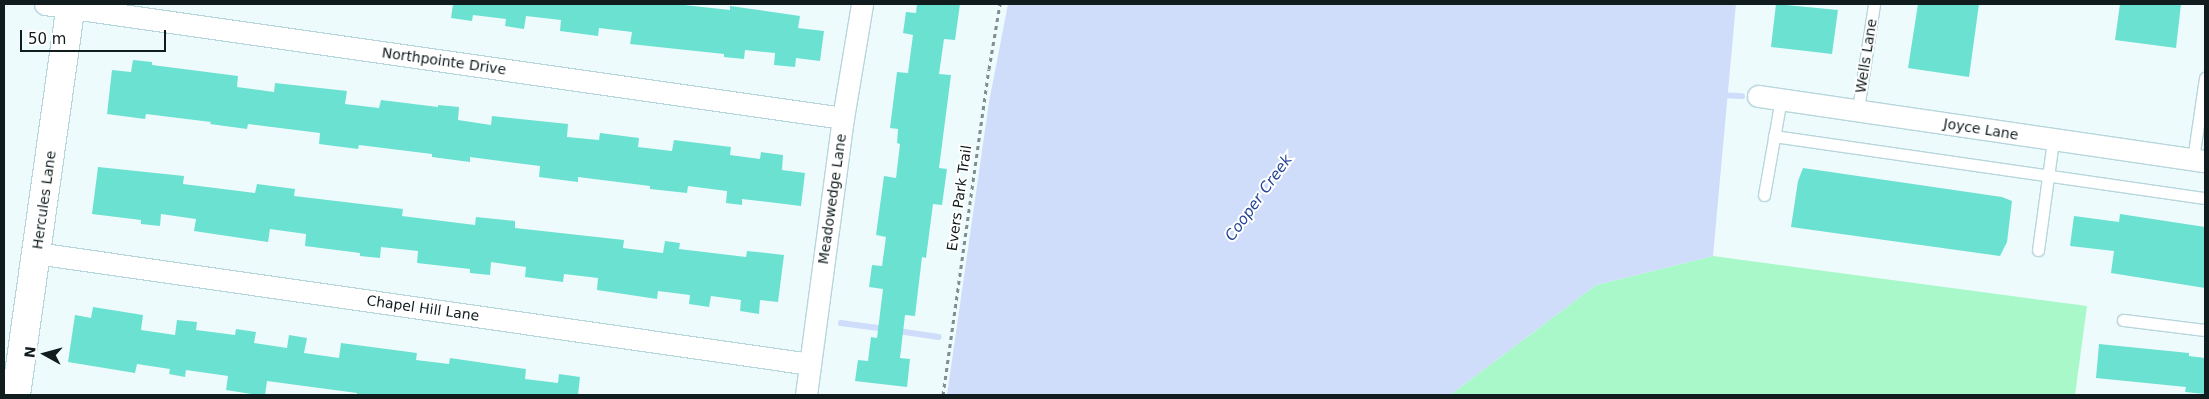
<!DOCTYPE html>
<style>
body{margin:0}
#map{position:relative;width:2209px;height:399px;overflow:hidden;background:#eefbfd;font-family:"DejaVu Sans",sans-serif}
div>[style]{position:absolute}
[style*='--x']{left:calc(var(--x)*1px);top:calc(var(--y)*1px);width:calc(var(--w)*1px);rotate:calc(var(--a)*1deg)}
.green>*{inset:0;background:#a9f8c9}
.water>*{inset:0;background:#cfddfb}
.stream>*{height:5.5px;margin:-2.75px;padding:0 2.75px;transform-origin:2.75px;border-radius:2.75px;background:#cfddfb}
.building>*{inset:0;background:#6be1d2}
.path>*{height:3px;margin-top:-1.5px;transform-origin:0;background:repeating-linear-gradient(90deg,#818d8f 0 4px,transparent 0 8px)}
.roads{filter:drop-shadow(1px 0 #b7d6dc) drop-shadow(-1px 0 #b7d6dc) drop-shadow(0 1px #b7d6dc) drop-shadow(0 -1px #b7d6dc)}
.lane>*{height:11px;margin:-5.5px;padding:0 5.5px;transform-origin:5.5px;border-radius:5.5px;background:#fff}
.street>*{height:21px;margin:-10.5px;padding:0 10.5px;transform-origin:10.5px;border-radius:10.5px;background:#fff}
.secondary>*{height:28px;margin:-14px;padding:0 14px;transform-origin:14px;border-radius:14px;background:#fff}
span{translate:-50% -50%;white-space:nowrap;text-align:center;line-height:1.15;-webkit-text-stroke:4px #fff;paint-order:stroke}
.street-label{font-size:14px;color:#111c1f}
.water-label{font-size:15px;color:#254496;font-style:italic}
.frame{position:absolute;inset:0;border:5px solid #111c1f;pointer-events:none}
.north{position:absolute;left:20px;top:329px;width:50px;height:50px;-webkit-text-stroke:4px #fff;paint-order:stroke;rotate:277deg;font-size:14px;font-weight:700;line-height:20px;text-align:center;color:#111c1f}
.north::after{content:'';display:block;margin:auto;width:18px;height:22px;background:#111c1f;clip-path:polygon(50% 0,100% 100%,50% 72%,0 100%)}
.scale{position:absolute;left:20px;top:30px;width:146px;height:22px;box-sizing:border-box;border:2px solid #111c1f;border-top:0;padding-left:6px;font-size:15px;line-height:18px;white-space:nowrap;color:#111c1f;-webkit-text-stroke:4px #fff;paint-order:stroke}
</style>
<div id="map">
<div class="green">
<div style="clip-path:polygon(1713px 256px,2087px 306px,2075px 395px,1450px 395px,1596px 285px)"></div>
</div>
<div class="water">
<div style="clip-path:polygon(1008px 4px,1736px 4px,1713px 256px,1596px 285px,1450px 395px,947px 395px,989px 102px)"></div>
</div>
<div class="stream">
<div style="--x:1721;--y:95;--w:21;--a:3"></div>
<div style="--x:841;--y:323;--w:45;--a:7.6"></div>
<div style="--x:898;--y:331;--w:41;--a:8.3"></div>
</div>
<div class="building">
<div style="clip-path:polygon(453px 4px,675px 4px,730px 10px,730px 6px,800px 16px,798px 28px,824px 31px,820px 61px,796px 58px,795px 67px,774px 65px,775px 53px,745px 50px,744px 59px,724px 57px,724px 54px,630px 44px,632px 32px,599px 28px,598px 36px,560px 31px,561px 20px,526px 16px,524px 29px,505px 26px,506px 19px,473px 15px,472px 21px,451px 18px)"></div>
<div style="clip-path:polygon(917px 4px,960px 4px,955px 40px,944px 39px,939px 74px,951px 75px,939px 168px,947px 169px,942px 205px,933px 204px,926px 258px,922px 257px,915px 316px,905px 315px,900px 358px,910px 359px,907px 387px,855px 381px,858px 360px,868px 361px,871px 337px,877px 338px,883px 289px,869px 287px,872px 265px,882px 266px,886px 237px,876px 235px,884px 176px,896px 178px,900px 144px,897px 143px,898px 129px,890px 128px,897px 72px,908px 73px,913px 35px,903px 33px,906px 12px,916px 13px)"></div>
<div style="clip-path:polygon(1776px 4px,1838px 10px,1832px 54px,1771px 47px)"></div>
<div style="clip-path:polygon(1918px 4px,1979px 4px,1969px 77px,1908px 68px)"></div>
<div style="clip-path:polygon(2120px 4px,2181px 4px,2176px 48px,2115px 40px)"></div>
<div style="clip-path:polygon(133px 60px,152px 62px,152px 65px,238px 76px,237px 87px,274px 92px,275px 83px,347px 91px,345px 104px,379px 108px,381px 100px,438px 107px,438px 105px,459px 107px,458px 120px,491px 125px,492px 116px,568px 124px,567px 137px,599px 140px,600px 133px,639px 138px,638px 147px,672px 151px,674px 140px,731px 147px,730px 155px,760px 159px,761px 152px,783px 155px,782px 170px,805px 173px,801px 206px,742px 199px,742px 205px,726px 203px,727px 191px,688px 186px,687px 193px,650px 189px,650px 186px,578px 177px,578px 182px,539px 177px,540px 166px,470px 157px,470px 162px,432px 157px,432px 154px,359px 145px,358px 149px,319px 144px,320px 133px,248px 124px,247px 129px,210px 124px,211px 122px,146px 114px,145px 119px,107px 114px,112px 70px,131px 72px)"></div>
<div style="clip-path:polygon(98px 167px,184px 176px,183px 184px,255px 193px,257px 184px,295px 189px,294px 196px,403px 209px,402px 216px,475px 225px,476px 217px,515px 221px,515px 228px,624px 240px,623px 248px,663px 253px,665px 241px,680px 243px,679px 249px,746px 257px,747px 251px,784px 255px,778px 302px,760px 300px,759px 314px,740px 311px,741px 300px,711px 296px,709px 307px,689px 304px,690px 295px,658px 291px,657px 299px,597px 290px,598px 278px,564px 274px,563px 282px,525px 277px,526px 267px,491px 262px,490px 275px,470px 273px,470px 269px,417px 263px,418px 251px,381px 247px,380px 258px,360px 256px,360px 253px,305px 246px,306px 234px,270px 229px,268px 242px,194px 231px,196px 219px,161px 214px,160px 226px,141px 224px,141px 220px,92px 214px)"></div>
<div style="clip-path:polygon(1803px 168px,2002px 197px,2012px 201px,2007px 242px,2000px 256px,1791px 227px,1798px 181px)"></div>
<div style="clip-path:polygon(2120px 214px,2205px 227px,2205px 288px,2111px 273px,2114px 251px,2070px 246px,2074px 216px,2119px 222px)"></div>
<div style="clip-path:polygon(93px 307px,143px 315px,141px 330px,175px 335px,177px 320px,197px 322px,196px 330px,235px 335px,236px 329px,256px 332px,254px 343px,287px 348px,289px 335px,307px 338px,304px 353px,339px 358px,341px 343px,417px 353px,416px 360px,449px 364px,450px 358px,526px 369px,525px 379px,558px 383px,559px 374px,580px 377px,578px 395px,357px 395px,357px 393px,267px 381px,265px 395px,258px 395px,226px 390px,228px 376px,186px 370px,185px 377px,169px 374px,170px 369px,137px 364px,135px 373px,68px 362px,75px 315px,91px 318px)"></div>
<div style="clip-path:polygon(2099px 344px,2189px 353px,2189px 356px,2205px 358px,2205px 394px,2185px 392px,2186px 387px,2096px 378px)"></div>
</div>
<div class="path">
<div style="--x:943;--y:395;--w:329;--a:-82"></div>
<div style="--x:989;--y:69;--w:66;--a:-80.4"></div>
</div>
<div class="roads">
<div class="lane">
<div style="--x:1858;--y:109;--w:106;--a:-81.3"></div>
<div style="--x:1774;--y:136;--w:435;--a:8.2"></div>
<div style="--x:2193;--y:159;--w:82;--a:-81.6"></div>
<div style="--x:1764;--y:195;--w:97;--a:-80"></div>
<div style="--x:2038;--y:250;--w:111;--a:-82.2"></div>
<div style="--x:2123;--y:320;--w:83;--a:7"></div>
</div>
<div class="street">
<div style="--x:45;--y:4;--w:806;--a:8.13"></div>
<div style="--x:1758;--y:96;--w:452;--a:8.3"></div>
<div style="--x:36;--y:253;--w:782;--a:8.16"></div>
<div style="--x:806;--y:395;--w:279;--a:-82.4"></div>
<div style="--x:843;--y:118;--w:116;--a:-80.5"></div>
</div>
<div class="secondary">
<div style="--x:16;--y:395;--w:395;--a:-82"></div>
</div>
</div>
<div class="street-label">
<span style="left:1866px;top:56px;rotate:-81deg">Wells Lane</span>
<span style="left:444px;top:61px;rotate:8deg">Northpointe Drive</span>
<span style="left:1981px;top:129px;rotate:9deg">Joyce Lane</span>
<span style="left:959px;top:198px;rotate:-82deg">Evers Park Trail</span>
<span style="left:832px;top:199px;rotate:-82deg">Meadowedge Lane</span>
<span style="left:44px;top:200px;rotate:-82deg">Hercules Lane</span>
<span style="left:423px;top:308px;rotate:8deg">Chapel Hill Lane</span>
</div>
<div class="water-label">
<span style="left:1259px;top:198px;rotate:-54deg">Cooper Creek</span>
</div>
<div class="frame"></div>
<div class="north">N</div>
<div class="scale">50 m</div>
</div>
